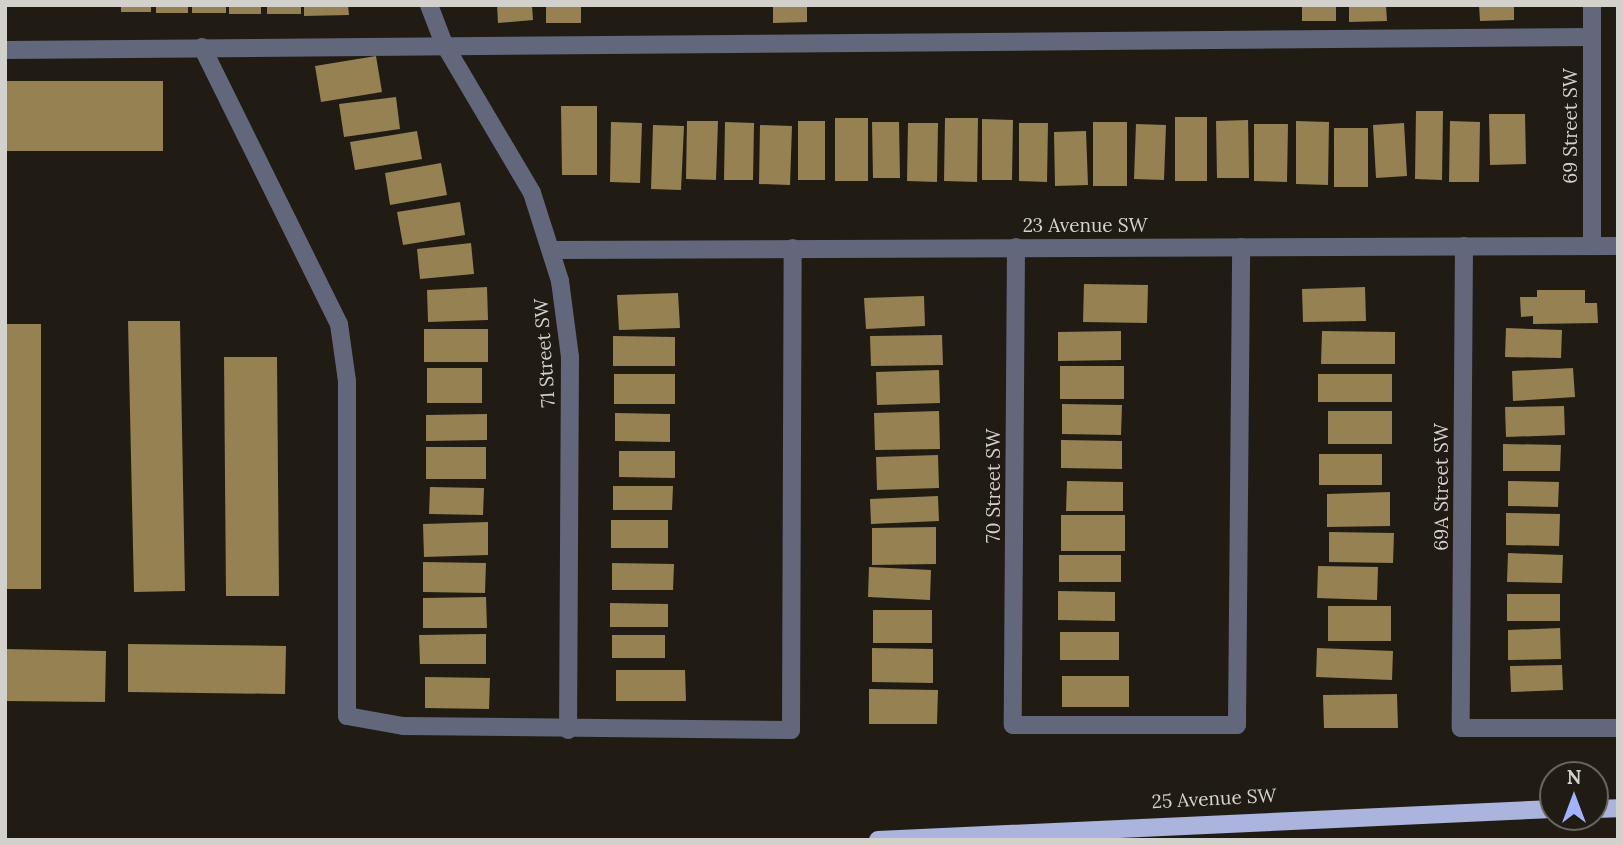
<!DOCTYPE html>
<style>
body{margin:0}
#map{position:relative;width:1623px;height:845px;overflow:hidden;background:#201c14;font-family:Lora,serif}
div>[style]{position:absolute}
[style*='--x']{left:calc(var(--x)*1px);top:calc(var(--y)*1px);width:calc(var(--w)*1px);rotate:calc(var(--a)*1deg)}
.building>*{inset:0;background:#958152}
.minor>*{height:18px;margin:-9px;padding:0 9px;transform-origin:9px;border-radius:9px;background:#63677b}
.major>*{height:18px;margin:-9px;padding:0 9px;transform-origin:9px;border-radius:9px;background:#abb4dc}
span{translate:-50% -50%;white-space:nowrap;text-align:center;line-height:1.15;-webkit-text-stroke:7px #201c14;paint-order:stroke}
.street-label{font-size:19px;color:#d3d1cc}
.frame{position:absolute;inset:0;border:7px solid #d3d1cc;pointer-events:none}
.north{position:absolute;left:1539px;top:761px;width:70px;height:70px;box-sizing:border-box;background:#201c14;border:2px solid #68645e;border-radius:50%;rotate:0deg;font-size:19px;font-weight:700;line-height:28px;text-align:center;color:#d3d1cc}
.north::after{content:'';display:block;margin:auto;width:24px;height:32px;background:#a3b2fd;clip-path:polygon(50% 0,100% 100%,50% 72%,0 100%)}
</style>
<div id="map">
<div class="building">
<div style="clip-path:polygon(121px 5px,151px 5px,151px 12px,121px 12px)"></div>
<div style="clip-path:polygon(156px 5px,188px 5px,188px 13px,156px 13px)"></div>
<div style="clip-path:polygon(192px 5px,226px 5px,226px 13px,192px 13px)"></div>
<div style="clip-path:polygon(229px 5px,261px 5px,261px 14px,229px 14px)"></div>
<div style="clip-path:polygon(267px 5px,301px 5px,301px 14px,267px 14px)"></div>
<div style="clip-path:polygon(304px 5px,348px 5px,349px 15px,304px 16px)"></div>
<div style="clip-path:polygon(497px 5px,532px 5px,533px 20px,498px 23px)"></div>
<div style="clip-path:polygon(546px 5px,581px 5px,581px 23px,546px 23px)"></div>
<div style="clip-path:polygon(773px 5px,807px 5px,807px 22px,773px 23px)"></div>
<div style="clip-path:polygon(1302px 5px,1336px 5px,1336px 21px,1302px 21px)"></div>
<div style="clip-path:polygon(1349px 5px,1386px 5px,1387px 21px,1349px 22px)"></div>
<div style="clip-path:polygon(1479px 5px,1514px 5px,1514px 20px,1480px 21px)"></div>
<div style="clip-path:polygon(376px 56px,382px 92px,321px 102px,315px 66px)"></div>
<div style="clip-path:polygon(5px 81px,163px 81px,163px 151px,5px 151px)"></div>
<div style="clip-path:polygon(396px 97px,400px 129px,344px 137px,339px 104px)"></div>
<div style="clip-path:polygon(561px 106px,597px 106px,597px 175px,562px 175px)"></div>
<div style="clip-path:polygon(1416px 111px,1443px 111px,1442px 180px,1415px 179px)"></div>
<div style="clip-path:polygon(1489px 114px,1525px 114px,1526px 164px,1490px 165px)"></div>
<div style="clip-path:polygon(1175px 117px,1207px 117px,1207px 181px,1175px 181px)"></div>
<div style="clip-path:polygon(835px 118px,868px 118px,868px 181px,835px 181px)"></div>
<div style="clip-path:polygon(945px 118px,978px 118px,977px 182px,944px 181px)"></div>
<div style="clip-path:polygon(982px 119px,1013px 120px,1012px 180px,982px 180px)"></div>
<div style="clip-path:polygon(1248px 120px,1249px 178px,1217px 178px,1216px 121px)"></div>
<div style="clip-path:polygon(687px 121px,718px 121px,716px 180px,686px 179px)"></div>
<div style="clip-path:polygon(798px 121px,825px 121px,825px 180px,798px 180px)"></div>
<div style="clip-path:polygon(1296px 121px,1329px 122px,1328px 185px,1296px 184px)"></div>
<div style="clip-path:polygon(1450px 121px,1480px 122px,1479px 182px,1449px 182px)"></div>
<div style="clip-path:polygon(611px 122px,642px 123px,640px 183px,610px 182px)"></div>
<div style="clip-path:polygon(725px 122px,754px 123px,753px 180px,724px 180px)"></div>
<div style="clip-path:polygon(872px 122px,899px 122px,900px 178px,873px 178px)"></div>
<div style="clip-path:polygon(1093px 122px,1127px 122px,1127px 186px,1093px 186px)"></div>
<div style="clip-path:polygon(908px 123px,938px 123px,937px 182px,907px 181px)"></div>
<div style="clip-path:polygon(1019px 123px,1048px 123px,1047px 182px,1019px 181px)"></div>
<div style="clip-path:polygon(1404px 123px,1407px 176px,1376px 178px,1373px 125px)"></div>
<div style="clip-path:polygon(1136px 124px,1166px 125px,1164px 180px,1134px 179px)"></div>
<div style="clip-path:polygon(1254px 124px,1288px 124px,1287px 182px,1254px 181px)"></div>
<div style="clip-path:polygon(653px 125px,684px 126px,681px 190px,651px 189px)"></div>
<div style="clip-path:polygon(760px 125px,792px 126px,790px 185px,759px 184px)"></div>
<div style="clip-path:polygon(1334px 128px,1368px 128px,1368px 187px,1334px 187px)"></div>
<div style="clip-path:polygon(417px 131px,422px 159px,355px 170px,350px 142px)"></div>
<div style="clip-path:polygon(1086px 131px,1088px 185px,1055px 186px,1054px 132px)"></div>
<div style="clip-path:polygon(441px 163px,447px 195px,390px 205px,385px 173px)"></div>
<div style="clip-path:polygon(460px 202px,465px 235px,403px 245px,397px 212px)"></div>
<div style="clip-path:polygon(471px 243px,474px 274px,420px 279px,417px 249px)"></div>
<div style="clip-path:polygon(1084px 284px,1148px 285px,1147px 323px,1083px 322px)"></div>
<div style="clip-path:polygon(487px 287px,488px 320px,428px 322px,427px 290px)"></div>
<div style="clip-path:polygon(1365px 287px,1366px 321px,1303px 322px,1302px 289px)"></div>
<div style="clip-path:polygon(1537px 290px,1585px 290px,1585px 303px,1597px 303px,1598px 323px,1533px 324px,1533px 316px,1521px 317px,1520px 297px,1537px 297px)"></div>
<div style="clip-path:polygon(678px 293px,680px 328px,619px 330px,617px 295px)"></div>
<div style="clip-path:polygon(924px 296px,925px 326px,866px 329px,864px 298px)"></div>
<div style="clip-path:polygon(128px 321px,180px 321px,185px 591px,134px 592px)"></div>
<div style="clip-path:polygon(5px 324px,41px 324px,41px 589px,5px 589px)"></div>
<div style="clip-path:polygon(1506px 328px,1562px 330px,1561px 358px,1505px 357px)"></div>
<div style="clip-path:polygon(424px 329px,488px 329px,488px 362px,424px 362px)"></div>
<div style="clip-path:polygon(1121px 331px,1121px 360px,1058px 361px,1058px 332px)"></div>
<div style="clip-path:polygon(1322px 331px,1395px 332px,1395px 364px,1321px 364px)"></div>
<div style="clip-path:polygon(942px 335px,943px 365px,871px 366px,870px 336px)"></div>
<div style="clip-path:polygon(613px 336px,675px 337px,675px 366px,613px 366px)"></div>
<div style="clip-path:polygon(224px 357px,277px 357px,279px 596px,226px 596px)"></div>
<div style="clip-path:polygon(1060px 366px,1124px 366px,1124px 399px,1060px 399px)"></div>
<div style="clip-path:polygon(427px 368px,482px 368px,482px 403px,427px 403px)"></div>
<div style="clip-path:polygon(1573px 368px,1575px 397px,1513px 401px,1512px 371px)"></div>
<div style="clip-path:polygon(939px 370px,940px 403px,877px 405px,876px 372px)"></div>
<div style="clip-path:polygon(614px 374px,675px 374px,675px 404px,614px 404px)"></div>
<div style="clip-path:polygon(1318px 374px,1392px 374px,1392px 402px,1318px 402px)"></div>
<div style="clip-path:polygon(1062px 404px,1122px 405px,1121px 435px,1062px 434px)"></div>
<div style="clip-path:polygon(1564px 406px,1565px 435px,1506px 437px,1505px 407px)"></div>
<div style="clip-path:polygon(939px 411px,940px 449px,875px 450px,874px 413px)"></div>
<div style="clip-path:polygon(1328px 411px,1392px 411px,1392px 444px,1328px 444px)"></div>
<div style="clip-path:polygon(615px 413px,670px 414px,670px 442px,615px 441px)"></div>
<div style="clip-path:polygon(487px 414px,487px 440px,426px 441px,426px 415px)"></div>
<div style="clip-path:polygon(1061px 440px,1122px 441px,1122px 469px,1061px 468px)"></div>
<div style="clip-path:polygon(1503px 444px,1561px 445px,1560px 471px,1503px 471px)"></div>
<div style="clip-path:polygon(426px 447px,486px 447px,486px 479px,426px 479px)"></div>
<div style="clip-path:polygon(619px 451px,675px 451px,675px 478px,619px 477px)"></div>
<div style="clip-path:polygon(1319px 454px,1382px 454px,1382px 485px,1319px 485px)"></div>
<div style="clip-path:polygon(938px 455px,939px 488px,877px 490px,876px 457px)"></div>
<div style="clip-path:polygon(1067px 481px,1123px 482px,1123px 511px,1066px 511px)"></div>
<div style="clip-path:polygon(1508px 481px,1559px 482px,1558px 507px,1508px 506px)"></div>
<div style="clip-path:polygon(613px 486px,673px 486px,672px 510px,613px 510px)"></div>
<div style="clip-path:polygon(430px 487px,484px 488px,483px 515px,429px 514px)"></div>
<div style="clip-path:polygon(1390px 492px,1390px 526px,1327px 527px,1327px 494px)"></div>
<div style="clip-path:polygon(938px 496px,939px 521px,871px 524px,870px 499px)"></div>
<div style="clip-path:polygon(1506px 513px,1560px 514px,1559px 546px,1506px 545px)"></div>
<div style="clip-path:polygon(1061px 515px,1125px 515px,1125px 551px,1061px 551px)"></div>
<div style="clip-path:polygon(611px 520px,668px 520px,668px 548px,611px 548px)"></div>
<div style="clip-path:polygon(488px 522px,488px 555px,424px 557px,423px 524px)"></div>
<div style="clip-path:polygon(936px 527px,936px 564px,872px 565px,872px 528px)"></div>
<div style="clip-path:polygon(1329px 532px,1394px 533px,1393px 563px,1329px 562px)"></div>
<div style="clip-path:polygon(1508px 553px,1563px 555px,1562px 583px,1507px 582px)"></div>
<div style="clip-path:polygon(1059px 555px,1121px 555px,1121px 582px,1059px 582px)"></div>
<div style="clip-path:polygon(423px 562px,486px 563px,485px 593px,423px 592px)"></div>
<div style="clip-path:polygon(612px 563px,674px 564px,673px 590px,612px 590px)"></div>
<div style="clip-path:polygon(1318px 566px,1378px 567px,1377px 600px,1317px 598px)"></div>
<div style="clip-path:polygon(869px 567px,931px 570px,930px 600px,868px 597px)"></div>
<div style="clip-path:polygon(1058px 591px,1115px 592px,1115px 621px,1058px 620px)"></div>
<div style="clip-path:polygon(1507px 594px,1560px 594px,1560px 621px,1507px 621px)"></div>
<div style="clip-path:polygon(486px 597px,487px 628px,423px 628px,423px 598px)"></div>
<div style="clip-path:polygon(610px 603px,668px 604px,668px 627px,610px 627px)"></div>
<div style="clip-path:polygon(1328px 606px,1391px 606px,1391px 641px,1328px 641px)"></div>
<div style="clip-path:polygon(873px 610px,932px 610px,932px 643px,873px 643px)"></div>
<div style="clip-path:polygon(1560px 628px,1561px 659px,1508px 660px,1508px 630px)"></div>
<div style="clip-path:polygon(1060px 632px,1119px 632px,1119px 660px,1060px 660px)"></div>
<div style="clip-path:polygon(486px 634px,486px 664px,420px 664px,419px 635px)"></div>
<div style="clip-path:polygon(612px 635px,665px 635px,665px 658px,612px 658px)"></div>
<div style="clip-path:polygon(128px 644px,286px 646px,285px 694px,128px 692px)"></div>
<div style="clip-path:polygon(872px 648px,933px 649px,933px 683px,872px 682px)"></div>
<div style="clip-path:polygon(1317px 648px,1393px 651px,1392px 680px,1316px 677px)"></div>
<div style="clip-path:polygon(5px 649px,106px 651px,105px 702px,5px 701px)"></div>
<div style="clip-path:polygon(1562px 665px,1563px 690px,1511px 692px,1510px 666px)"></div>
<div style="clip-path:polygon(616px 670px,685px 670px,686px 701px,616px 701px)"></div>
<div style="clip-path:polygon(1062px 676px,1129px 676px,1129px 707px,1062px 707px)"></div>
<div style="clip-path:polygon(425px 677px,490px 678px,489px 709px,425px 708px)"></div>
<div style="clip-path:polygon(869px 689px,938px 690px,937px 724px,869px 724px)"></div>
<div style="clip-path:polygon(1397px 694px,1398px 728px,1324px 728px,1323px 695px)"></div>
</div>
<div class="minor">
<div style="--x:429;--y:5;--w:42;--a:69"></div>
<div style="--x:444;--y:44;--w:173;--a:59.4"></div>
<div style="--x:532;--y:193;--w:92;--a:72.3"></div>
<div style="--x:560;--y:281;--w:77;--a:82.5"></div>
<div style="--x:570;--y:357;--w:373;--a:90.3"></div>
<div style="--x:1592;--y:5;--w:241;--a:90"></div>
<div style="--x:202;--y:47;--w:309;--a:63.7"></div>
<div style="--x:339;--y:324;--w:58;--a:82"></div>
<div style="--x:347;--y:381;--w:335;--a:90"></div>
<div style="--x:347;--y:716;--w:57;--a:10.1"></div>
<div style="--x:403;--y:726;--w:388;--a:0.6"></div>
<div style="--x:791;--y:730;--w:482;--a:-89.8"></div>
<div style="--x:5;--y:50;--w:1587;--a:-0.47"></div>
<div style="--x:1464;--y:246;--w:482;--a:90.4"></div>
<div style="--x:1461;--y:728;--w:157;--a:0"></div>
<div style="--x:1016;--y:247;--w:478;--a:90.4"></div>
<div style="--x:1013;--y:725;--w:224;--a:0"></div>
<div style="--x:1237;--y:725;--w:478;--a:-89.5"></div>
<div style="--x:553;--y:250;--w:1065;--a:-0.22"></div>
</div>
<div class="major">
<div style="--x:1595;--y:809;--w:23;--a:-2"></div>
<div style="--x:878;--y:840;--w:676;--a:-2.63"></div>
</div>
<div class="street-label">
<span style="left:1571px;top:126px;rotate:-90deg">69 Street SW</span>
<span style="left:1085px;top:226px">23 Avenue SW</span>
<span style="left:545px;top:353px;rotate:-94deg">71 Street SW</span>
<span style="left:994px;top:486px;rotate:-90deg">70 Street SW</span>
<span style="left:1442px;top:487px;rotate:-90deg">69A Street SW</span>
<span style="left:1214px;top:799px;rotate:-3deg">25 Avenue SW</span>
</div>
<div class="frame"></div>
<div class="north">N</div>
</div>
